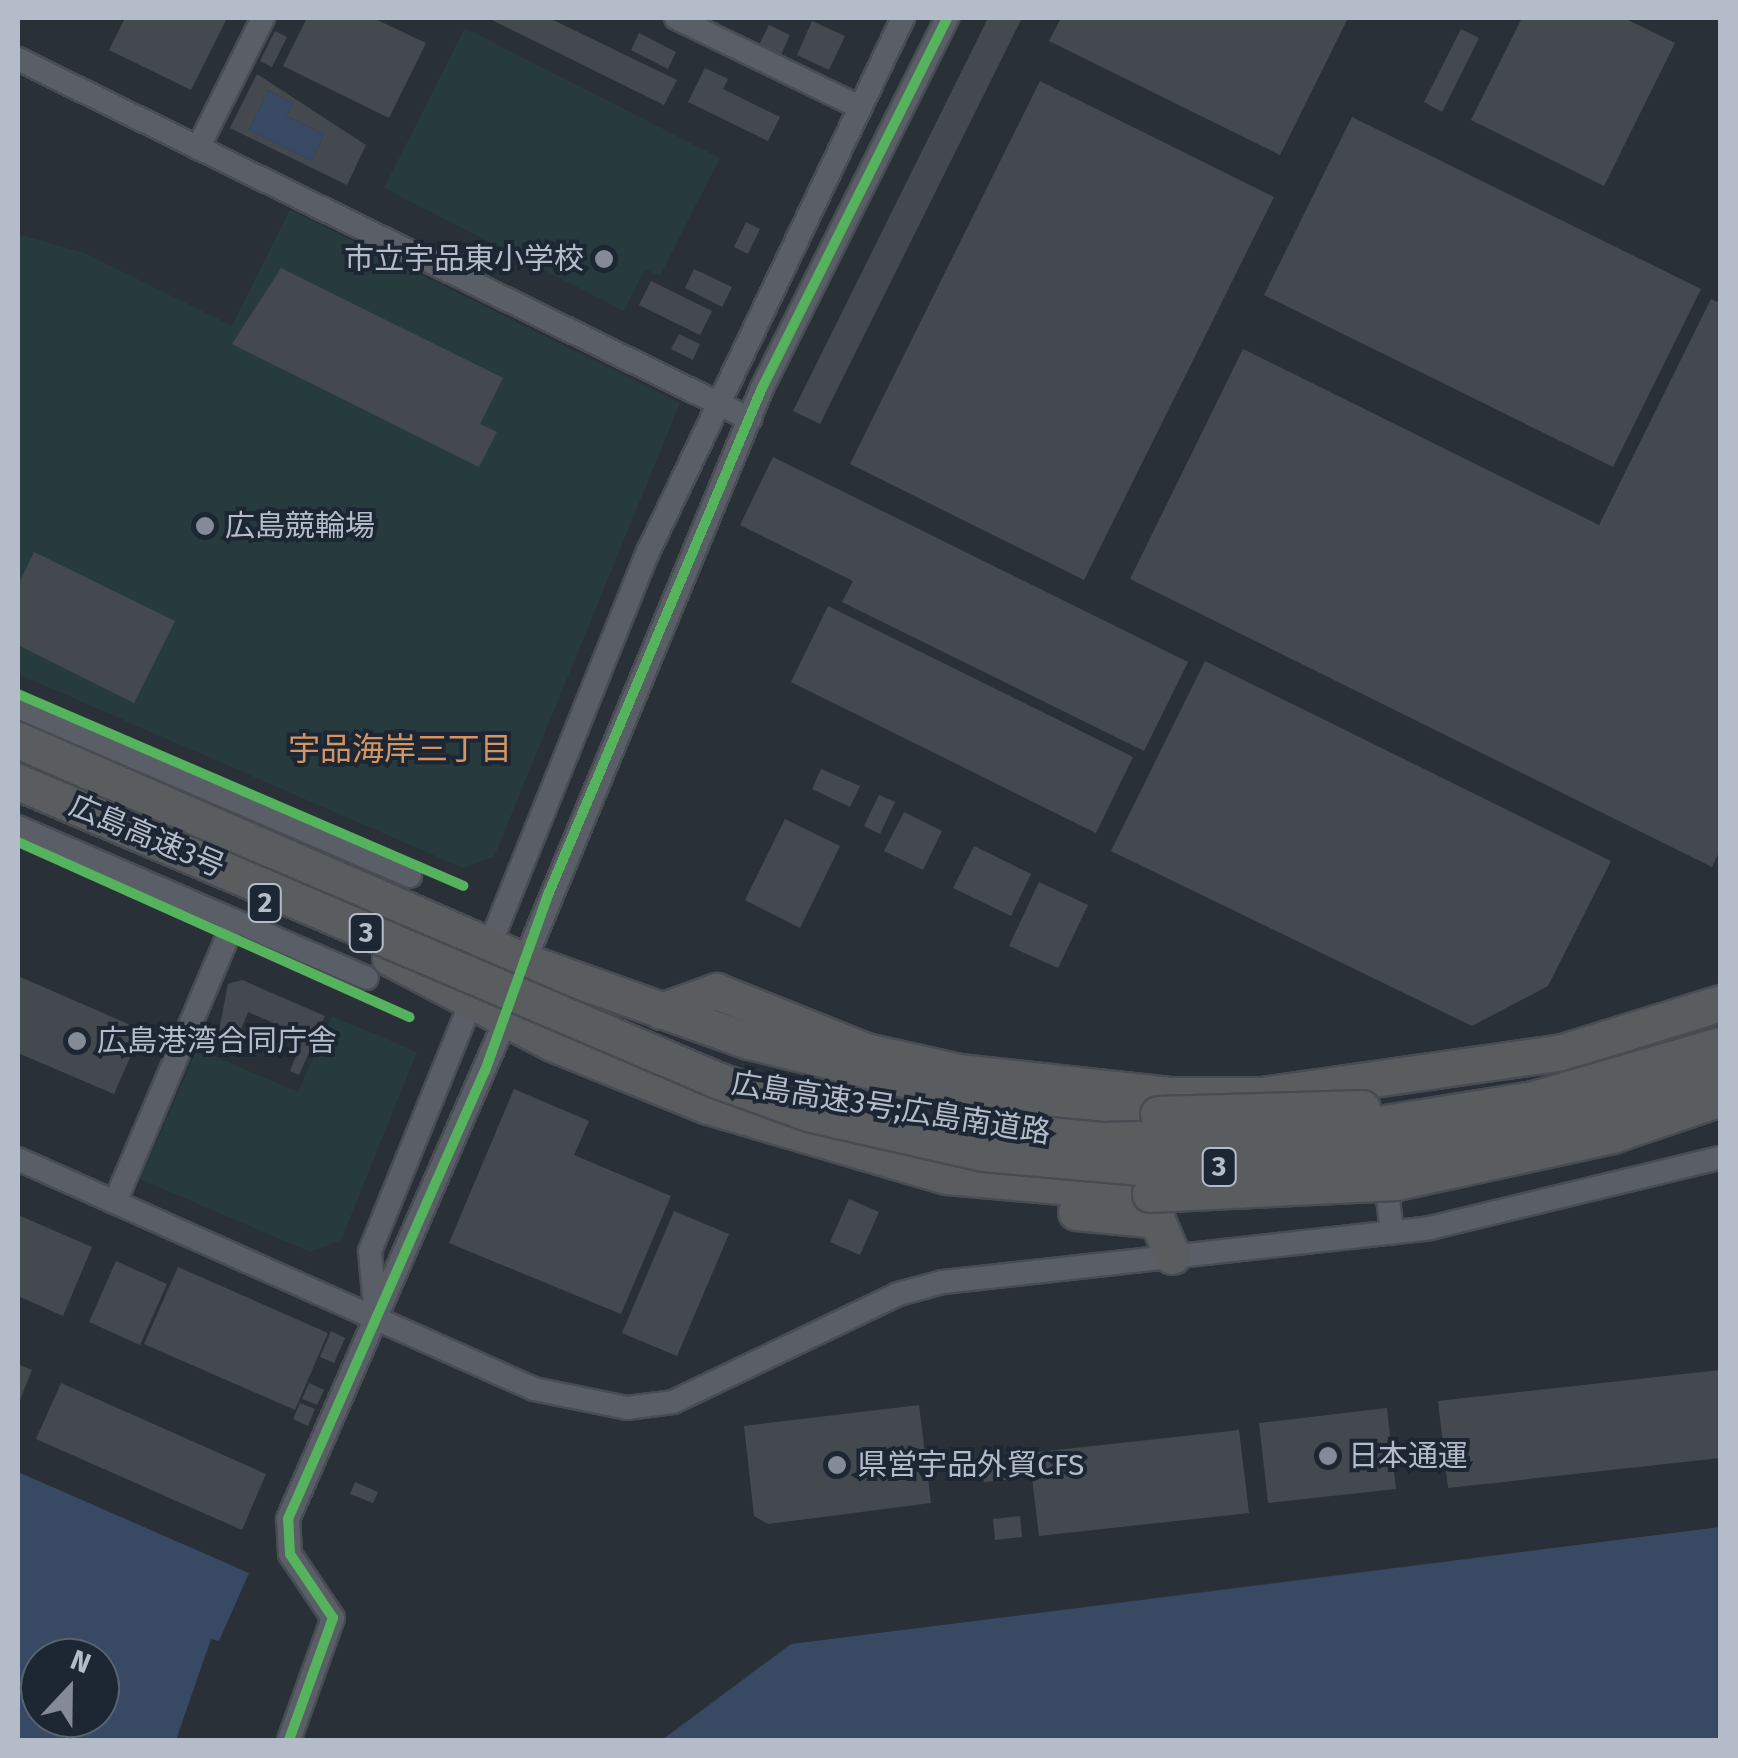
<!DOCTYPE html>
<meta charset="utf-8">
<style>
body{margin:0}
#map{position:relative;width:1738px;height:1758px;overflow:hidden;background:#2a3038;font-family:"Fira Sans","Noto Sans JP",sans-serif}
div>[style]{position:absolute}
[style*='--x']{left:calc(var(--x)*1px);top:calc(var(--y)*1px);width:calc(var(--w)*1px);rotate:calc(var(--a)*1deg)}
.green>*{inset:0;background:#273a3e}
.water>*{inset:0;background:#384963}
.building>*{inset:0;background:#444950}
.roads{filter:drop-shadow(2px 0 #484c53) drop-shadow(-2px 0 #484c53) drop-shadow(0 2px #484c53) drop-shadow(0 -2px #484c53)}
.minor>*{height:22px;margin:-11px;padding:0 11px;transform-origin:11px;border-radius:11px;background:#5a5e66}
.highway>*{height:35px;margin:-17.5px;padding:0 17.5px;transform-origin:17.5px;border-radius:17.5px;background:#5a5d60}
.bridges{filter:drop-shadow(2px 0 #474c53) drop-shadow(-2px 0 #474c53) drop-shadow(0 2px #474c53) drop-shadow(0 -2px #474c53)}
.highway-bridge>*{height:35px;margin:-17.5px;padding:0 17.5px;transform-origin:17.5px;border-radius:17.5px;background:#5a5d60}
.cycleway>*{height:10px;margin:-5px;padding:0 5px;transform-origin:5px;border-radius:5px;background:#56b35d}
.dots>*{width:28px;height:28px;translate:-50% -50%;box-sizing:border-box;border:5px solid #1d2633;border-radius:50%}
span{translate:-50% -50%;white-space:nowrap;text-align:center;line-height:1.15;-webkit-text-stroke:8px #1d2633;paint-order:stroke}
.shield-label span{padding:2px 8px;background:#1d2633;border:2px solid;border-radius:8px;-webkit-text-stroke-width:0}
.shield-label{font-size:28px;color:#b4bcc9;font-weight:700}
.poi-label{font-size:30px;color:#b4bcc9}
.right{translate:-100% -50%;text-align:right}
.left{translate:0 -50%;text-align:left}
.street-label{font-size:30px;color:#b4bcc9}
.neighbourhood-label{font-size:32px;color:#d59563}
.frame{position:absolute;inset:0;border:20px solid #b4bcc9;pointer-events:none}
.north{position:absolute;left:20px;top:1638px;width:100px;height:100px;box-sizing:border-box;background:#1d2633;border:2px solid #59626f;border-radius:50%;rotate:22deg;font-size:28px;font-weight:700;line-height:40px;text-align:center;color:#b4bcc9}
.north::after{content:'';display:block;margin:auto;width:35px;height:45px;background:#848b96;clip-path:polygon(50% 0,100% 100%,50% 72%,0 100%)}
</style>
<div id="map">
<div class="green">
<div style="clip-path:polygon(465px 28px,720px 158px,660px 276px,645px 269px,624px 311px,384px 188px)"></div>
<div style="clip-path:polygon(290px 210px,680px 403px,494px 857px,463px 868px,18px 674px,18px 234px,85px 253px,232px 326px)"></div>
<div style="clip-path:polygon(332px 1016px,417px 1052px,341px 1240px,310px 1252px,140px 1179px,197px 1049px,298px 1092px)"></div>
</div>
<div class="water">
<div style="clip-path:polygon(268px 90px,293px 103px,287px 116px,324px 134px,312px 161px,249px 130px)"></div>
<div style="clip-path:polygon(evenodd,18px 1472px,249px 1573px,219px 1641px,211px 1639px,176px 1740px,18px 1740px,18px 1472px,40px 1658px,100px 1658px,100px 1718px,40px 1718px,40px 1658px)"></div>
<div style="clip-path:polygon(1720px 1527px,1720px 1740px,662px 1740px,791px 1644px)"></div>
</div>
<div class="building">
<div style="clip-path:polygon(125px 18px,227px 18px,191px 90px,109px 50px)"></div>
<div style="clip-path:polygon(307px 18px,373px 18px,426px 43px,389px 118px,283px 66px)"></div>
<div style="clip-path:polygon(488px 18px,549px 18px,677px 80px,664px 105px)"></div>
<div style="clip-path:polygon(988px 18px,1022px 18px,820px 424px,793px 411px)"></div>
<div style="clip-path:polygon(1061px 18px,1348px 18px,1280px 155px,1049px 41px)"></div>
<div style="clip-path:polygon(1522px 18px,1624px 18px,1675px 43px,1604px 186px,1471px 120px)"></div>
<div style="clip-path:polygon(812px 21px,845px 36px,829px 70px,797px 55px)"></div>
<div style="clip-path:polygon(769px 25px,790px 35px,780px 57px,758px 47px)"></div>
<div style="clip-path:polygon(1461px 29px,1479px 38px,1442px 112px,1424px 102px)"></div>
<div style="clip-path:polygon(275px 31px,287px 37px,272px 67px,260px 61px)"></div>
<div style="clip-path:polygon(639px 33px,676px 52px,668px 69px,631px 50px)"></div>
<div style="clip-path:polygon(705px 68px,728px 79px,723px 89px,780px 117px,768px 141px,688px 102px)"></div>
<div style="clip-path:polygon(evenodd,257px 74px,366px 145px,347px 185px,230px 128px,257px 74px,268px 90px,293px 103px,287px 116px,324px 134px,312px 161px,249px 130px,268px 90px)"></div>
<div style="clip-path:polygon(1040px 81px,1274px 197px,1084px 580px,850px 464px)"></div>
<div style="clip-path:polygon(1352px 117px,1701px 289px,1613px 467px,1264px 295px)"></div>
<div style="clip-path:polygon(746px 222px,760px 229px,748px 254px,734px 247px)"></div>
<div style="clip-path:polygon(281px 268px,503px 378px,480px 424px,497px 432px,479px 467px,232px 344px)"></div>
<div style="clip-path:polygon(694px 269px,732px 287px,722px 307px,685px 288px)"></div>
<div style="clip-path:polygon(651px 281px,712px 311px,700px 335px,639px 305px)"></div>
<div style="clip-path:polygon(1711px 299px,1720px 303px,1720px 850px,1712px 867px,1130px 579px,1243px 349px,1599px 525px)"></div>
<div style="clip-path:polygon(679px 334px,700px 344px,693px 360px,671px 349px)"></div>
<div style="clip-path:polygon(773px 457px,1188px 662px,1144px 751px,842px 602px,853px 581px,740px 525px)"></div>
<div style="clip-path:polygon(34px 552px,175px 621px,134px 703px,18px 645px,18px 585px)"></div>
<div style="clip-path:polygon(828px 606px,1133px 757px,1096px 833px,791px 682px)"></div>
<div style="clip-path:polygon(1205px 661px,1611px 861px,1548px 986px,1472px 1026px,1111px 851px)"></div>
<div style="clip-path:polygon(821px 769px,860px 786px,850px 807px,812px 789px)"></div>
<div style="clip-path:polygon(879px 795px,895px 802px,880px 834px,864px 826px)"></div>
<div style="clip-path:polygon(904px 812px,942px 831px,923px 870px,884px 851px)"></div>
<div style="clip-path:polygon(785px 819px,840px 846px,800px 928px,745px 900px)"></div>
<div style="clip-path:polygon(974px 846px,1031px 874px,1011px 916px,953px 888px)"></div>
<div style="clip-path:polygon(1039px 882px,1088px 905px,1058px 968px,1009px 946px)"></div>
<div style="clip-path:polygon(18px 976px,142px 1030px,114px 1094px,18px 1053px)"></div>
<div style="clip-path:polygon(242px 980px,325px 1016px,299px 1075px,290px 1071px,304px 1036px,248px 1012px,233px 1049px,217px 1041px,228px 984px)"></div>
<div style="clip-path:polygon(514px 1089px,589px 1121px,574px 1155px,671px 1196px,621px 1314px,449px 1243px)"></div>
<div style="clip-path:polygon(849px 1199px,879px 1212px,860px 1255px,830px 1242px)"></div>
<div style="clip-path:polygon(674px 1211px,729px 1234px,677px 1356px,622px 1333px)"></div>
<div style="clip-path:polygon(18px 1215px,92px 1247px,63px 1316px,18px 1296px)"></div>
<div style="clip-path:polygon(116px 1261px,167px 1284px,140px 1345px,89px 1322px)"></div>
<div style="clip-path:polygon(178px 1267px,328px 1333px,295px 1410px,144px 1344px)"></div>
<div style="clip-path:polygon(331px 1331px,345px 1338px,334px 1363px,320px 1357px)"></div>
<div style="clip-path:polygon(18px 1364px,32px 1370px,18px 1405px)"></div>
<div style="clip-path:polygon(1720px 1370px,1720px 1458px,1448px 1488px,1438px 1401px)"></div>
<div style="clip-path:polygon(61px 1383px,266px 1474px,242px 1530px,36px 1439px)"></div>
<div style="clip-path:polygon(309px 1383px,324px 1390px,317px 1405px,302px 1399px)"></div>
<div style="clip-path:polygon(300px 1403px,315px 1409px,308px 1426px,293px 1419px)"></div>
<div style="clip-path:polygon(919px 1405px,931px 1503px,768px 1524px,754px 1516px,744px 1426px)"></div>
<div style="clip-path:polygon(1387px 1408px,1396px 1489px,1268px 1503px,1259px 1423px)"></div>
<div style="clip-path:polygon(1239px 1430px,1249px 1513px,1039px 1536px,1029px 1453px)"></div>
<div style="clip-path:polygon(1004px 1463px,1006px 1480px,984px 1482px,982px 1465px)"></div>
<div style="clip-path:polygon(355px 1482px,378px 1492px,373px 1503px,350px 1494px)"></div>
<div style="clip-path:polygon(1020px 1516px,1022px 1537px,995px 1540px,993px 1519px)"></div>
</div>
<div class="roads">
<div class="minor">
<div style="--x:676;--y:18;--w:203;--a:25.9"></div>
<div style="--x:18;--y:59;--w:816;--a:26.19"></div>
<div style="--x:198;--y:148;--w:145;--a:-63.4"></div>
<div style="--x:18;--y:707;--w:427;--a:23.3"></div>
<div style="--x:18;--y:827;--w:380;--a:23.4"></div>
<div style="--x:485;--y:957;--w:437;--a:-68.1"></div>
<div style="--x:648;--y:552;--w:592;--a:-64.47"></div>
<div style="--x:521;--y:970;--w:630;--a:-67.51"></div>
<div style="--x:762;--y:388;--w:414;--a:-63.4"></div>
<div style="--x:18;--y:1159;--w:565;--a:24.02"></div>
<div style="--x:534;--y:1389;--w:95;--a:11.5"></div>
<div style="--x:627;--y:1408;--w:46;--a:-7.4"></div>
<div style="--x:673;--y:1402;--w:250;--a:-25.6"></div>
<div style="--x:898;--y:1294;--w:47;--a:-14.9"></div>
<div style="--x:943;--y:1282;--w:490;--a:-6.3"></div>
<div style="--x:1430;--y:1228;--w:298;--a:-13.6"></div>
<div style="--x:1385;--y:1172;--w:61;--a:83.5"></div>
<div style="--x:115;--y:1202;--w:305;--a:-67"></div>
<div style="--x:376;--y:1318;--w:67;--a:-95.1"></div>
<div style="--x:370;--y:1251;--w:279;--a:-67.9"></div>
<div style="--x:289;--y:1740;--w:130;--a:-70.2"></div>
<div style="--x:333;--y:1618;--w:77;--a:-123.9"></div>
<div style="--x:290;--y:1554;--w:35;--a:-93"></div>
<div style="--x:288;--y:1519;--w:555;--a:-66.44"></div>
</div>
<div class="highway">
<div style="--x:18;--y:740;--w:552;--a:23.59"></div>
<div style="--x:524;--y:961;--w:239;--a:19.6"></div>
<div style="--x:749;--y:1041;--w:265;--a:13.8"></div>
<div style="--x:1006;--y:1104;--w:152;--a:3.8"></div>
<div style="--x:390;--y:958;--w:183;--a:27.7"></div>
<div style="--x:552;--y:1043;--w:168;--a:22"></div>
<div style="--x:708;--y:1106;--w:248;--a:16.4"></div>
<div style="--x:946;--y:1176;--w:205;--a:5"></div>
<div style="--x:661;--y:1011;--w:59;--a:-20"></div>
<div style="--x:716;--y:991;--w:162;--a:21.8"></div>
<div style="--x:866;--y:1051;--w:95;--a:12.7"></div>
<div style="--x:959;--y:1072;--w:212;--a:6.2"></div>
<div style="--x:1170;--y:1095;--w:91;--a:0"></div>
<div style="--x:1261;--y:1095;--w:304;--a:-8.1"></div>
<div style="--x:1562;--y:1052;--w:165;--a:-17.2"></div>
<div style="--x:1076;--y:1212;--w:81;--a:5.6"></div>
<div style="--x:1157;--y:1220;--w:39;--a:67"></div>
</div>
</div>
<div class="bridges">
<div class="highway-bridge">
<div style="--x:18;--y:782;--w:760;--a:23.09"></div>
<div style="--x:717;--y:1080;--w:100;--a:19.9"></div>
<div style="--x:811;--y:1114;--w:176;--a:12.8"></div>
<div style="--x:983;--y:1153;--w:169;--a:5.1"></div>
<div style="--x:1151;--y:1168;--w:286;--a:-3.8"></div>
<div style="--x:1436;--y:1149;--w:84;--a:-10.2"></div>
<div style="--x:1519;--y:1134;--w:210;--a:-16.9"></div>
<div style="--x:1158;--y:1114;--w:204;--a:-1.7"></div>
<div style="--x:978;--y:1128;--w:126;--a:5.5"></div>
<div style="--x:1103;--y:1140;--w:214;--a:-1.6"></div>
<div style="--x:1317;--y:1134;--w:219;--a:-9.2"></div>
<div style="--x:1533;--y:1099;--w:195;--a:-16.1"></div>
<div style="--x:1150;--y:1194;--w:247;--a:-2.8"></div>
<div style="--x:1397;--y:1182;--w:220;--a:-12.3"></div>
<div style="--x:1612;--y:1135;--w:114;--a:-18.9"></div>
</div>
</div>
<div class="cycleway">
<div style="--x:18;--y:694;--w:485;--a:23.3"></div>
<div style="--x:18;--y:842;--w:429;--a:24.1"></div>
<div style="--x:289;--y:1740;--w:130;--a:-70.2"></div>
<div style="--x:333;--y:1618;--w:77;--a:-123.9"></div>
<div style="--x:290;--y:1554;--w:35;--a:-93"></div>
<div style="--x:288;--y:1519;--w:489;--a:-66.3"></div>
<div style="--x:485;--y:1071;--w:187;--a:-70.3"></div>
<div style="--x:548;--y:895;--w:550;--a:-67.12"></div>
<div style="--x:762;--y:388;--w:414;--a:-63.4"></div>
</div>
<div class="dots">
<div style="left:604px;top:259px;background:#848b96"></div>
<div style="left:205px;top:526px;background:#848b96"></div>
<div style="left:77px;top:1041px;background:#848b96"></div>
<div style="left:1328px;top:1456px;background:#848b96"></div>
<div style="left:837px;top:1465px;background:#848b96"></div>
</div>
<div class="shield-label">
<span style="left:265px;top:903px">2</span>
<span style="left:366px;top:933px">3</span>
<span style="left:1219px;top:1167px">3</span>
</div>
<div class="poi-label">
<span class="right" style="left:584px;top:259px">市立宇品東小学校</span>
<span class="left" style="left:225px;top:526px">広島競輪場</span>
<span class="left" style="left:97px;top:1041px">広島港湾合同庁舎</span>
<span class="left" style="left:1348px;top:1456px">日本通運</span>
<span class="left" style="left:857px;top:1465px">県営宇品外貿CFS</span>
</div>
<div class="street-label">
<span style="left:147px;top:836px;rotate:23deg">広島高速3号</span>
<span style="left:891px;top:1108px;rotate:9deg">広島高速3号;広島南道路</span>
</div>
<div class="neighbourhood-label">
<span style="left:400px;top:749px">宇品海岸三丁目</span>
</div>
<div class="frame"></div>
<div class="north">N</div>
</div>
